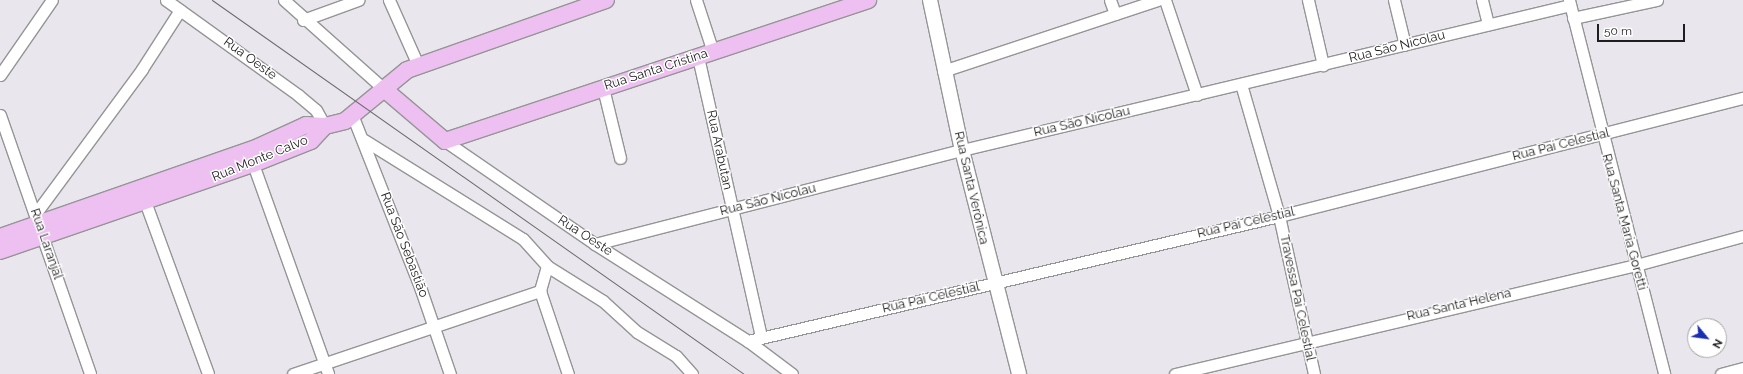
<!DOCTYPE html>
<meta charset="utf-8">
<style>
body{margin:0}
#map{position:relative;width:1743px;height:374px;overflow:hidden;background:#eae6ee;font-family:Raleway,sans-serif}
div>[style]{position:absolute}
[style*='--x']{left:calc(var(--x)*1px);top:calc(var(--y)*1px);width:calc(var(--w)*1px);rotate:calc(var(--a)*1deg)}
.roads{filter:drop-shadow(1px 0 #959595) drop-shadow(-1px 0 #959595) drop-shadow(0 1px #959595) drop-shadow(0 -1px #959595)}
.minor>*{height:11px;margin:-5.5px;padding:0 5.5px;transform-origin:5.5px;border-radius:5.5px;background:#fff}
.tertiary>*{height:14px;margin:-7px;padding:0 7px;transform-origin:7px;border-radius:7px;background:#fff}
.secondary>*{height:16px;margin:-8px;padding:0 8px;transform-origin:8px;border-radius:8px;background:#edc0f1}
.tram>*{height:1px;margin:-0.5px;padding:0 0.5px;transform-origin:0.5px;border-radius:0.5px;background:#6c6c6c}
span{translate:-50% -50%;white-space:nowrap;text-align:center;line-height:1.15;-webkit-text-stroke:3px #fff;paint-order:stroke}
.street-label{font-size:13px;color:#1e1e1e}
.north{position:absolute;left:1687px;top:318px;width:40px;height:40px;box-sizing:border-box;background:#fff;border:1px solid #a5a5a5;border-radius:50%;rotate:119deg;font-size:11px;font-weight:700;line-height:16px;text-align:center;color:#1e1e1e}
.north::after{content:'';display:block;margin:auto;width:14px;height:18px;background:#192fb3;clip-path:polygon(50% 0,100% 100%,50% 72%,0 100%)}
.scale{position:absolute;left:1597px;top:24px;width:88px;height:18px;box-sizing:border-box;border:2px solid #1e1e1e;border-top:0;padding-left:5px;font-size:12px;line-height:14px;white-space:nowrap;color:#1e1e1e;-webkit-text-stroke:3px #fff;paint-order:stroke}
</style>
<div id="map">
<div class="roads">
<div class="minor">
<div style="--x:166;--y:0;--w:163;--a:35.7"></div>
<div style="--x:298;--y:95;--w:23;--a:40"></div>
<div style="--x:316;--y:110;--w:18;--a:61"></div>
<div style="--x:284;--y:0;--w:134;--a:41.7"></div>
<div style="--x:389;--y:0;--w:71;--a:66"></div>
<div style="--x:696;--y:0;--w:55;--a:71.9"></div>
<div style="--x:1110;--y:0;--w:15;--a:70"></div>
<div style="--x:1165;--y:0;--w:100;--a:71.4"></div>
<div style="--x:1308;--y:0;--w:67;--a:77"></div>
<div style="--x:1394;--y:0;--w:46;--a:76.3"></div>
<div style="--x:1482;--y:0;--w:25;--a:76"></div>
<div style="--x:1569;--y:0;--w:386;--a:75.7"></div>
<div style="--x:1573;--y:18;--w:86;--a:-12.1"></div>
<div style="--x:303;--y:20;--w:59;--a:-20"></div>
<div style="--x:698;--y:57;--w:287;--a:77.3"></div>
<div style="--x:943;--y:71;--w:226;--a:-18.3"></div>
<div style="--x:0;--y:75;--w:91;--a:-55.3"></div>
<div style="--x:1241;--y:84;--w:137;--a:73.9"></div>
<div style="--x:1279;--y:216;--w:162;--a:77.5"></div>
<div style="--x:603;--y:88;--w:72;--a:76.3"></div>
<div style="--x:0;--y:115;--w:274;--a:70.8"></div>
<div style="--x:353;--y:117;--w:186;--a:68.5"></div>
<div style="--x:421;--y:290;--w:89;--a:71"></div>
<div style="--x:364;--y:140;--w:187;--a:31.9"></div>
<div style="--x:523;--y:239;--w:36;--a:48"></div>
<div style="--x:547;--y:266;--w:66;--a:32"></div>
<div style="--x:603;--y:301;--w:46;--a:42.4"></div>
<div style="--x:637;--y:332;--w:46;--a:31.6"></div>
<div style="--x:676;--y:356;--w:24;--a:48"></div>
<div style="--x:445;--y:141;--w:182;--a:34.5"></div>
<div style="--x:595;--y:244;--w:181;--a:32.4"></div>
<div style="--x:748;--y:341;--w:55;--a:36.9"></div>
<div style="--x:253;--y:164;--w:223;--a:70.3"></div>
<div style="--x:143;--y:196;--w:189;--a:69.9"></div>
<div style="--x:36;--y:213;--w:179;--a:-53.6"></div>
<div style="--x:142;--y:69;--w:70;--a:-57.2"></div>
<div style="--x:595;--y:244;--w:379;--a:-14.4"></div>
<div style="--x:962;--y:150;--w:625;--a:-13.41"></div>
<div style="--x:547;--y:266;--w:26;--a:106"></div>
<div style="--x:540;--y:291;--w:88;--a:71.4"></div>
<div style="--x:748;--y:341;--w:546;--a:-13.25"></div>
<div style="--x:1279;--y:216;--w:479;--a:-14.3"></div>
<div style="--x:293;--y:374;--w:261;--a:-18.6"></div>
<div style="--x:1175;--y:374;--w:474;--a:-13.3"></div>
<div style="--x:1636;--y:265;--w:111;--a:-15.2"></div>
<div style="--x:1721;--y:374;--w:23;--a:-15"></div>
</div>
<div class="tertiary">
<div style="--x:930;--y:0;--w:153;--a:78"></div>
<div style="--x:962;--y:150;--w:231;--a:75.7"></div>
</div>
<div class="secondary">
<div style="--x:384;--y:89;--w:80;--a:40.4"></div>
<div style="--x:445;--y:141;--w:446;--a:-18.4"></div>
<div style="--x:0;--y:237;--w:273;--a:-19.2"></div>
<div style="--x:258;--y:147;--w:53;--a:-24.6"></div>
<div style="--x:306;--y:125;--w:19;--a:3"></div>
<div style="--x:325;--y:126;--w:21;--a:-14"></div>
<div style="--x:345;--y:121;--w:80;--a:-39.4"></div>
<div style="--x:407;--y:70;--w:211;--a:-19.4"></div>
<div style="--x:0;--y:251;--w:268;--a:-19"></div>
<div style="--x:253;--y:164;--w:62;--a:-21.6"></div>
<div style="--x:311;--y:141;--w:21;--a:-47"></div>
</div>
</div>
<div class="tram">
<div style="--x:212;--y:0;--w:650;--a:35.11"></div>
</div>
<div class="street-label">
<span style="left:1397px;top:47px;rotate:-14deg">Rua São Nicolau</span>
<span style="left:250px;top:59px;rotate:36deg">Rua Oeste</span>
<span style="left:656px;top:70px;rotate:-18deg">Rua Santa Cristina</span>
<span style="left:1082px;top:122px;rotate:-13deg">Rua São Nicolau</span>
<span style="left:1561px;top:145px;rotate:-14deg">Rua Pai Celestial</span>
<span style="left:719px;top:150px;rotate:78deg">Rua Arabutan</span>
<span style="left:260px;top:159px;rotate:-22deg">Rua Monte Calvo</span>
<span style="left:971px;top:188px;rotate:77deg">Rua Santa Verônica</span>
<span style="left:768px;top:200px;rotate:-14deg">Rua São Nicolau</span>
<span style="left:1624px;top:222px;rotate:75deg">Rua Santa Maria Goretti</span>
<span style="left:1246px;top:223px;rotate:-13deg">Rua Pai Celestial</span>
<span style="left:585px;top:236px;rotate:33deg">Rua Oeste</span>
<span style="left:46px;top:244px;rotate:71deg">Rua Laranjal</span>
<span style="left:404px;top:245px;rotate:69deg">Rua São Sebastião</span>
<span style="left:931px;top:298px;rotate:-13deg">Rua Pai Celestial</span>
<span style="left:1297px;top:298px;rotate:78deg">Travessa Pai Celestial</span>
<span style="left:1459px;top:305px;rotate:-13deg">Rua Santa Helena</span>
</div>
<div class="north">N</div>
<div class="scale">50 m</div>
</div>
